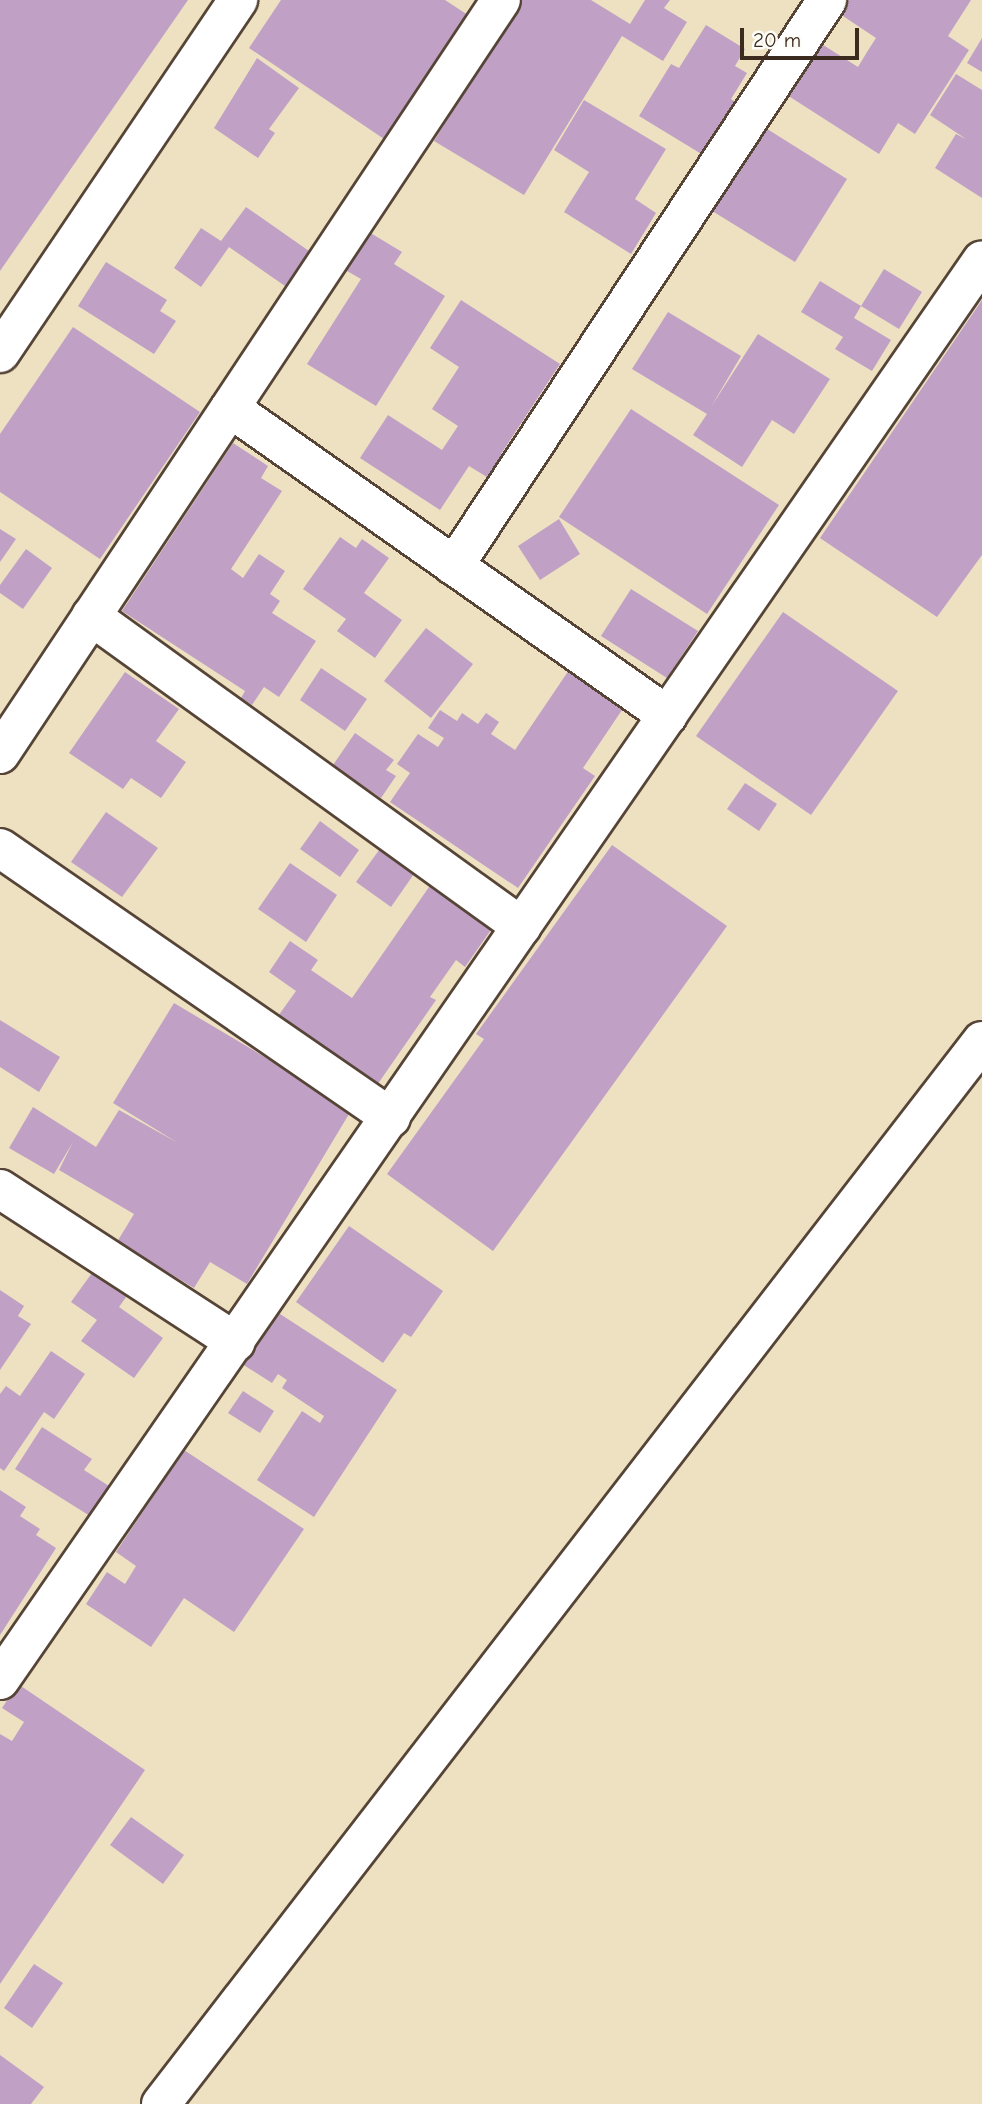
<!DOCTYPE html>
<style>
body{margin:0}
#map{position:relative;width:982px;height:2104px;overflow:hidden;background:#ede1c2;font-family:"Comic Neue",sans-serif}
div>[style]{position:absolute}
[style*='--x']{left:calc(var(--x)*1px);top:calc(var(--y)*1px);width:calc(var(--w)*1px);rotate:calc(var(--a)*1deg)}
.building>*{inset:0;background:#c0a1c5}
.roads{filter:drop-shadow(2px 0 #564537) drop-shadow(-2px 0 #564537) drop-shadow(0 2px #564537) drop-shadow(0 -2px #564537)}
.minor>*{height:38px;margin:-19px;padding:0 19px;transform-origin:19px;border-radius:19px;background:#fff}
span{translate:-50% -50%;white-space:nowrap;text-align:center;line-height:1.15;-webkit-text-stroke:5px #fdfcf7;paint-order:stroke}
.scale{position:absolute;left:740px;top:28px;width:119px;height:32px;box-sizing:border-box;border:4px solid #3b2a1e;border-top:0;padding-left:9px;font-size:21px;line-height:24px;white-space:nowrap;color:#3b2a1e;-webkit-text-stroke:5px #fdfcf7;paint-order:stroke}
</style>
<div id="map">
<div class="building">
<div style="clip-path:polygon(0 0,188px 0,0 271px)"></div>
<div style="clip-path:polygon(281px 0,445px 0,474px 19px,390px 143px,249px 48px)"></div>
<div style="clip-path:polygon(521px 0,591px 0,630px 24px,645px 0,670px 0,664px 8px,687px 22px,663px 61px,622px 36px,524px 195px,434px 141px)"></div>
<div style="clip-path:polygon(849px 0,971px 0,948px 36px,969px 50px,915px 134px,898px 123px,879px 154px,787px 95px,820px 43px,858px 67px,867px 52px,876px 38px,840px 14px)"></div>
<div style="clip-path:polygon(706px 25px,745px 49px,735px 66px,747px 73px,731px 99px,740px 105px,708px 158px,639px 116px,671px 64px,679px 68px)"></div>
<div style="clip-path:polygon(982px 38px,982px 72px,967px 63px)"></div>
<div style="clip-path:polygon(257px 58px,299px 88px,269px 129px,275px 133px,258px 158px,214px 128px)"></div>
<div style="clip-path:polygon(956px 74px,982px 90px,982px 198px,935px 168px,956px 134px,966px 139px,930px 115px)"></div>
<div style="clip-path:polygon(584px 100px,666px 149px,635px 199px,656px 213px,631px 254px,564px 212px,589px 172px,554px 150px)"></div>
<div style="clip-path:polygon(761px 125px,847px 179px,795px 262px,709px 209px)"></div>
<div style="clip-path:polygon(246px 207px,309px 251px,285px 286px,229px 247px,201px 287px,174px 268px,201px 228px,221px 241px)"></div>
<div style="clip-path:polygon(364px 229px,402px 252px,394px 264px,445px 296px,376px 406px,307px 364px,361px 279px,340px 267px)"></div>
<div style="clip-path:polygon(106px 262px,167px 300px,160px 311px,176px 321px,154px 354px,78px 306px)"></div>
<div style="clip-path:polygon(884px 269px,922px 292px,899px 329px,861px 306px,854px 318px,891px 340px,872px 371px,835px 349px,843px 337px,801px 312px,820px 281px,861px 306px)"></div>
<div style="clip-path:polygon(461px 300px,560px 364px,501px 454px,509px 460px,495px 482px,469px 466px,440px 510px,360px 458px,388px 415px,442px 450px,458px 426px,432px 409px,459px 367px,430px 348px)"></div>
<div style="clip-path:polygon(982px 300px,982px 555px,937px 617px,820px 538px)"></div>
<div style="clip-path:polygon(668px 312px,741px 356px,711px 407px,758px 334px,830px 379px,794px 434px,772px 420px,742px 467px,693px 435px,707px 414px,632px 369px)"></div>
<div style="clip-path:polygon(73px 327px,200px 412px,100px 559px,0 492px,0 434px)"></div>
<div style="clip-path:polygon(631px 409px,779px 505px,707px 614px,559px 517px)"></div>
<div style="clip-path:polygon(233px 443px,268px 466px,261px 478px,282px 491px,231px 569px,243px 578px,259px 554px,285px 571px,270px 594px,280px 601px,272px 613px,316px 641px,279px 697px,264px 687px,252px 705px,241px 698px,245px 691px,122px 611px)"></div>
<div style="clip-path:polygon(559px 519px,580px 554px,540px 580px,518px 546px)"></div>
<div style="clip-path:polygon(0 529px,16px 539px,0 562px)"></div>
<div style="clip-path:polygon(340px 537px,356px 548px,362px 539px,389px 558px,364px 593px,402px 620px,375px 658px,337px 631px,346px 619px,303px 589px)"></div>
<div style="clip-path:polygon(26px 549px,52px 568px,23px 609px,0 593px,0 585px)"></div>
<div style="clip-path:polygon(631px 589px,698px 631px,667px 678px,601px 636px)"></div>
<div style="clip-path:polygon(783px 612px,898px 691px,811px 815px,696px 736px)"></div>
<div style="clip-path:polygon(426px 628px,473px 664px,431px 718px,384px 681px)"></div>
<div style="clip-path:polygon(321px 668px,367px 699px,345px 731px,300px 700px)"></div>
<div style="clip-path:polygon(569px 670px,624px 707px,583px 768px,595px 776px,518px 888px,390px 802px,410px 773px,397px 764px,418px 734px,438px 747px,444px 738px,428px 728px,440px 710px,457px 721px,462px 713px,478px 724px,486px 713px,499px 722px,491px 734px,515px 750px)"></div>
<div style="clip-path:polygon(125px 672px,179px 709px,156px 741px,186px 762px,161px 798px,131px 778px,123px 789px,69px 753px)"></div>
<div style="clip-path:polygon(355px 733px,394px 760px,386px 770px,396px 776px,381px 798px,333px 765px)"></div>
<div style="clip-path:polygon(745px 783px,777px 804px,759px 831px,727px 809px)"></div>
<div style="clip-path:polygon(106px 812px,158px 848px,122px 897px,71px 862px)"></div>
<div style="clip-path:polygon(320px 821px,359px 850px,340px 877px,300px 849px)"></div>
<div style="clip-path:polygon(612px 845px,727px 926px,493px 1251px,387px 1174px,484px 1039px,476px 1034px)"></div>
<div style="clip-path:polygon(382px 846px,416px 871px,391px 907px,356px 882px)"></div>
<div style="clip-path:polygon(290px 863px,337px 895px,306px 942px,258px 909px)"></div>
<div style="clip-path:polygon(438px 874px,493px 927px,465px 967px,456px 960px,430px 997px,436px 1000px,375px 1088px,276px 1019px,296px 991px,269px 972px,290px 941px,318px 960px,311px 970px,352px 998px)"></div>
<div style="clip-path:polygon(174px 1003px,352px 1109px,247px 1284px,210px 1262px,194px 1288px,117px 1242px,134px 1214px,59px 1170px,73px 1142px,54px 1174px,9px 1148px,33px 1107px,96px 1147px,119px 1110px,178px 1143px,113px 1103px)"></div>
<div style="clip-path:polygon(0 1020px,60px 1057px,39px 1092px,0 1067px)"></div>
<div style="clip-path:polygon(349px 1226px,443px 1291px,411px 1337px,404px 1333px,383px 1363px,296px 1302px)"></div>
<div style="clip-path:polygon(97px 1266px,131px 1290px,119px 1307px,163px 1338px,134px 1378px,81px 1341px,97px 1320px,71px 1302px)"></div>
<div style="clip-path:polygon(0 1290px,24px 1306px,18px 1316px,31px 1324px,0 1370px)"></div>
<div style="clip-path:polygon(277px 1312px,397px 1390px,314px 1517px,257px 1480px,302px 1411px,320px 1423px,324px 1416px,282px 1388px,287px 1380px,278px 1374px,272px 1383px,242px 1364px)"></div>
<div style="clip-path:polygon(51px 1351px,85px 1374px,54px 1419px,44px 1412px,4px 1471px,0 1468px,0 1394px,6px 1386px,20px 1396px)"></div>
<div style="clip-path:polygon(243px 1391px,274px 1411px,260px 1433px,228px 1413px)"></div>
<div style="clip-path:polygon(42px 1427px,92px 1459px,84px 1470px,109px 1486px,90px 1516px,15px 1469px)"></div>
<div style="clip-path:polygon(184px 1450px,304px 1529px,234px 1632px,184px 1598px,151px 1647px,86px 1604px,107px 1572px,125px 1584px,136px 1566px,116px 1552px)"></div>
<div style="clip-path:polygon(0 1490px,26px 1507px,20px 1516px,40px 1529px,36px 1535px,56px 1548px,0 1635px)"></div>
<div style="clip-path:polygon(18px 1684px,145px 1770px,0 1984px,0 1734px,12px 1741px,24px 1722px,2px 1708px)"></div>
<div style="clip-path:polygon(131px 1817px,184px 1855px,163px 1884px,110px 1845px)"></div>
<div style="clip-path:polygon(34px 1964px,63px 1983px,32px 2028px,4px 2008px)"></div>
<div style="clip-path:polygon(0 2055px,44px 2087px,31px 2104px,0 2104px)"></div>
</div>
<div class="roads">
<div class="minor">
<div style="--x:0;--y:353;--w:426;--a:-56"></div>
<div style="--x:230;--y:408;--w:535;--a:35.11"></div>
<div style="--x:454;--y:566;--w:678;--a:-56.61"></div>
<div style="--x:91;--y:616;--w:531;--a:35.81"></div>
<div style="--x:0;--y:754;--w:905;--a:-56.4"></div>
<div style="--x:0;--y:848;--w:475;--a:34.6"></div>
<div style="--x:0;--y:1189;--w:281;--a:33"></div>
<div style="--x:0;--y:1680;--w:1726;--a:-55.33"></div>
<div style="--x:161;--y:2104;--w:1343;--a:-52.32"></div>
</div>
</div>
<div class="scale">20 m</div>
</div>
